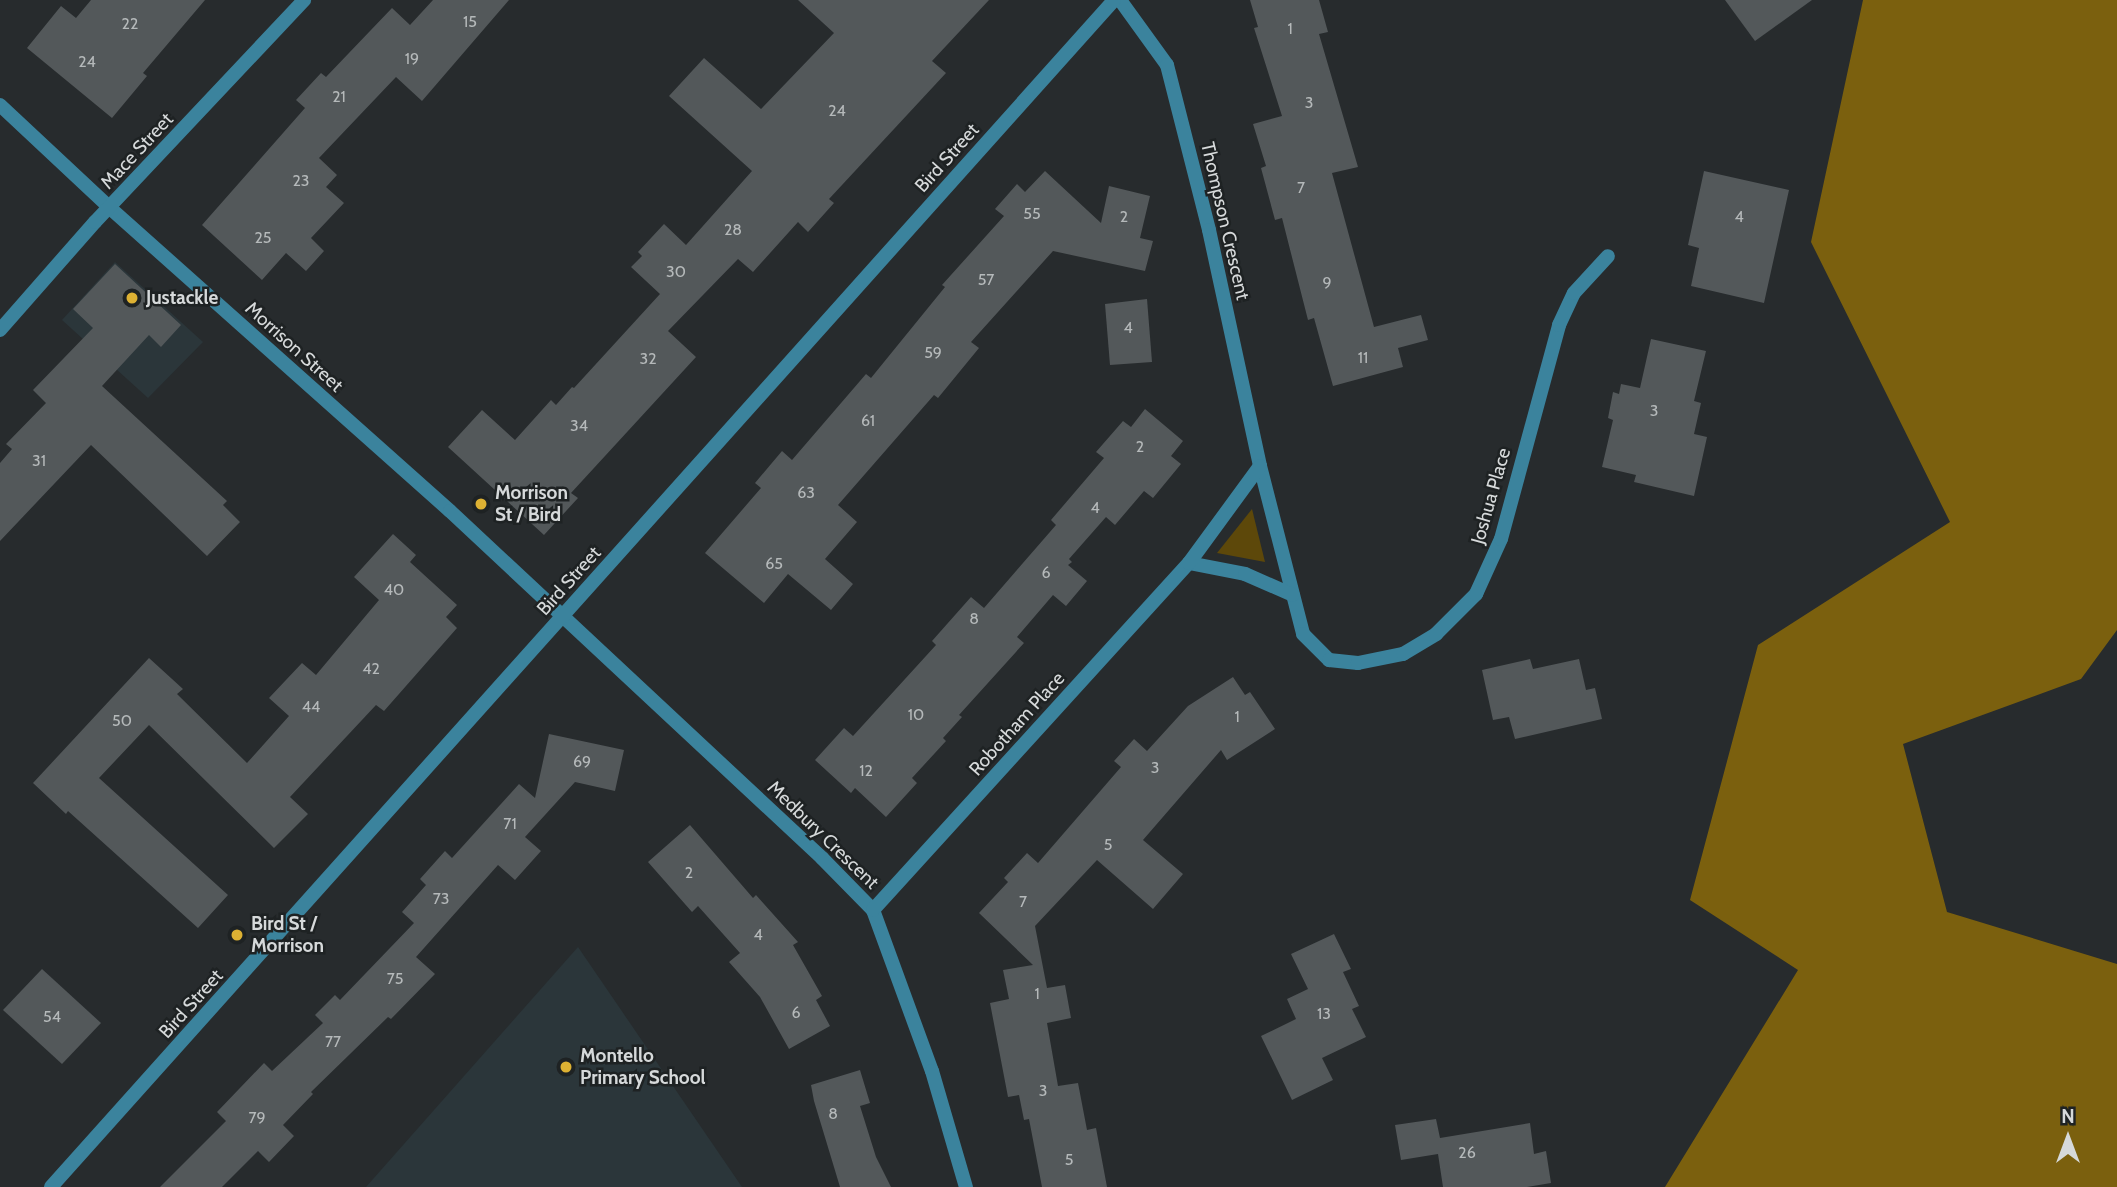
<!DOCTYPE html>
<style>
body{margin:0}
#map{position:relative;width:2117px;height:1187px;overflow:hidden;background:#272b2d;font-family:Cabin,sans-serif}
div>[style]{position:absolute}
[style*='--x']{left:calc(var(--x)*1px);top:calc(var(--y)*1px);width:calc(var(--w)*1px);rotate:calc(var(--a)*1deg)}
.built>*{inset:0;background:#2b363a}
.green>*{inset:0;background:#5d480a}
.forest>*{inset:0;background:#7b600e}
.building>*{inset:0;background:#53585a}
.minor>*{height:14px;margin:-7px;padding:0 7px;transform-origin:7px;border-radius:7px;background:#3b839d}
.dots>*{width:19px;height:19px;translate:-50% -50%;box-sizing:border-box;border:4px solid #1e2223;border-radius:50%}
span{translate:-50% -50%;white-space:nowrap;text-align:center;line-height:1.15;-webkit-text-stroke:5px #1e2223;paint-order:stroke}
.number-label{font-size:16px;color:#b5b9ba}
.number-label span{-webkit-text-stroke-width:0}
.street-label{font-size:19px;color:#d6d9da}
.poi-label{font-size:19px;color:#d6d9da;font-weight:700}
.left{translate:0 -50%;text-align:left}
.north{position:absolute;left:2033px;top:1103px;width:70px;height:70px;-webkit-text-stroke:5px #1e2223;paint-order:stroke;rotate:0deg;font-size:19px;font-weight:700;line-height:28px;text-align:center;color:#d6d9da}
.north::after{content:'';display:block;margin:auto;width:24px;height:32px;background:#d6d9da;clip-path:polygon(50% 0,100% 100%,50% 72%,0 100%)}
</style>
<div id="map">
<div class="built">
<div style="clip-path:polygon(115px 262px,203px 342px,148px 398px,62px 320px)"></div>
<div style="clip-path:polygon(578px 947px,742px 1187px,366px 1187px)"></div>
</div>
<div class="green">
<div style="clip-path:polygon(1252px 509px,1265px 562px,1217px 553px)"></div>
</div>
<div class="forest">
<div style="clip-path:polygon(1863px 0,2117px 0,2117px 630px,2081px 679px,1903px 744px,1947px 912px,2117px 964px,2117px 1187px,1665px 1187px,1798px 970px,1690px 900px,1758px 645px,1950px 522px,1811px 242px)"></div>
</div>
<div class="building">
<div style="clip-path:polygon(91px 0,205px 0,143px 73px,147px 76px,112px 118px,27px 48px,61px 6px,76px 18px)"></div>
<div style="clip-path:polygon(433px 0,509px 0,422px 101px,396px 77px,319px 158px,337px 175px,326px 187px,344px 203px,311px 238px,324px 251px,306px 271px,286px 253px,262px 280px,202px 225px,305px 108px,296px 100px,321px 73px,326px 77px,392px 8px,410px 25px)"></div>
<div style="clip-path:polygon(798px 0,989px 0,932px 61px,946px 73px,829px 199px,834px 203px,808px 232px,798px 222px,753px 272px,738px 259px,668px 331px,696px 357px,571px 493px,578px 498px,544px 535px,448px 447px,482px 410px,515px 440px,551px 400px,556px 405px,572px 387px,574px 388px,660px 294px,631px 267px,642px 256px,638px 252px,664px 224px,686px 245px,752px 171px,669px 96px,704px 58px,761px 109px,834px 33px)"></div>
<div style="clip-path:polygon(1250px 0,1319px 0,1328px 32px,1319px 34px,1358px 167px,1332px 173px,1374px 327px,1421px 315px,1428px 340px,1398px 348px,1403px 367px,1333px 386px,1314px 318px,1308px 320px,1282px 218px,1275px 220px,1261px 168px,1266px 166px,1253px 124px,1282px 116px,1254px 28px,1258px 27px)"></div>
<div style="clip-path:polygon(1725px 0,1812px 0,1755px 41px)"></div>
<div style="clip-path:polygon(1045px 171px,1101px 223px,1109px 186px,1150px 196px,1140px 238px,1153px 241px,1145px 271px,1053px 251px,971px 342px,979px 348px,938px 398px,934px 395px,838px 505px,857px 522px,825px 559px,853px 584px,831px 610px,788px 574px,764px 603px,705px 553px,761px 488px,755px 483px,782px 451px,792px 460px,866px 374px,871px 378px,945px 287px,942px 285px,1004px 216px,995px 209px,1017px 184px,1025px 192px)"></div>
<div style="clip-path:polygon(1704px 171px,1789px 190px,1764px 303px,1691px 286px,1699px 248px,1688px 245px)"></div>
<div style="clip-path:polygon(115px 264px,181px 325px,161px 347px,149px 335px,102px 386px,227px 501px,223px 505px,240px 522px,207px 556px,91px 445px,0 541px,0 463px,12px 449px,6px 444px,46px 403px,33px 390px,93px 328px,73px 309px)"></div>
<div style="clip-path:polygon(1147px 299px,1152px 362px,1110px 365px,1105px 304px)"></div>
<div style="clip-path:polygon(1651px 339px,1706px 351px,1694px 401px,1701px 403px,1694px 434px,1707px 437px,1694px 496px,1634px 482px,1636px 475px,1602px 467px,1613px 420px,1608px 418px,1613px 392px,1619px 394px,1621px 384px,1640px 388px)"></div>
<div style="clip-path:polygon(1145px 409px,1183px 441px,1171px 456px,1181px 464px,1153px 498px,1144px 491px,1115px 525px,1106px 517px,1069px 559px,1072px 562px,1068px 565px,1087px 581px,1066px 606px,1053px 595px,1017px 637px,1024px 643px,959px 715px,962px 717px,943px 738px,946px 741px,912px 778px,917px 783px,886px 817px,855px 788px,851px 793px,815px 760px,844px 728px,853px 736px,936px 645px,932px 641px,971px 597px,984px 608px,1056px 525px,1051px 520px,1104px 458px,1096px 452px,1123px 421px,1131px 427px)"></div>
<div style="clip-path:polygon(393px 534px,416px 555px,410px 562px,457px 605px,446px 617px,457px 628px,384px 711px,376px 705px,290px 797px,308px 814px,274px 848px,149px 725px,99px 778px,228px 895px,198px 928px,68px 811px,66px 814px,33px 783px,149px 658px,183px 689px,177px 694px,247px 763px,289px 716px,269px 698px,302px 663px,316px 675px,379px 600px,354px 577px)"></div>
<div style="clip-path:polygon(1530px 659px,1533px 669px,1579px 659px,1586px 690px,1595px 688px,1602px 719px,1515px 739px,1509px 717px,1493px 720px,1482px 670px)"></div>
<div style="clip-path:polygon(1233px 677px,1245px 695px,1250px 692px,1275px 729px,1227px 760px,1221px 750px,1143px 840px,1183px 874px,1153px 909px,1097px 860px,1035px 926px,1047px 988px,1065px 985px,1071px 1018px,1047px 1023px,1058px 1086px,1078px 1083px,1087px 1130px,1096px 1128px,1107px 1187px,1042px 1187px,1029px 1119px,1024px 1120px,1019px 1095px,1008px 1097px,990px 1003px,1009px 999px,1003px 970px,1033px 965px,979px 913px,1008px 882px,1004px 878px,1027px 853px,1038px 863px,1121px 767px,1114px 761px,1134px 739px,1147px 751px,1188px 706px)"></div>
<div style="clip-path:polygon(549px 734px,624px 750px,615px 791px,575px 782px,525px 837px,541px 851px,515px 880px,498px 865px,416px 957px,435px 974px,391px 1019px,388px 1017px,311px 1092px,313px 1094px,283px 1125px,294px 1136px,269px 1162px,258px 1151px,222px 1187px,160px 1187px,226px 1121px,217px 1112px,264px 1063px,272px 1071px,323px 1023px,315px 1015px,335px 995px,340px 1000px,414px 923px,402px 912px,426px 885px,420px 879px,445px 851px,452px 858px,519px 784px,535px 798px)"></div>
<div style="clip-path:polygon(690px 825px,753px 898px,756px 895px,798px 942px,793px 945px,822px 996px,816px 1000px,830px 1026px,789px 1049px,760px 997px,729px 962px,740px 953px,698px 906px,692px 912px,648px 862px)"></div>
<div style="clip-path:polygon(1334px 934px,1351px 969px,1343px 972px,1359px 1006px,1352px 1009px,1366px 1037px,1322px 1058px,1333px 1080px,1292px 1100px,1261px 1036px,1296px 1019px,1287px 999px,1308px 989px,1291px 954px)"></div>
<div style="clip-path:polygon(42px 969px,101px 1023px,62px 1064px,3px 1010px)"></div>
<div style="clip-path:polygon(860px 1070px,870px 1103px,860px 1106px,876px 1157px,891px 1187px,840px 1187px,814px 1101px,811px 1085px)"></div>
<div style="clip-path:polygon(1436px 1119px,1440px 1138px,1530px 1123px,1534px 1154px,1546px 1151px,1551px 1183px,1527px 1187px,1443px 1187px,1438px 1154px,1401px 1160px,1395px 1125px)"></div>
</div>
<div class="minor">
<div style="--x:1120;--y:0;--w:80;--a:54.1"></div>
<div style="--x:1167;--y:65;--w:170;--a:75.7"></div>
<div style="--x:1209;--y:230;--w:241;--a:77.8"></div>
<div style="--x:1260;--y:466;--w:173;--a:75.6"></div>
<div style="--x:1303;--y:634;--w:37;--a:45"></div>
<div style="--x:1329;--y:660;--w:29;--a:6"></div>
<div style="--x:1358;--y:663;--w:46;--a:-11.3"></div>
<div style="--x:1403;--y:654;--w:39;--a:-31"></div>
<div style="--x:1436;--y:634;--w:57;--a:-45"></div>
<div style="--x:1476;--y:594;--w:60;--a:-65.6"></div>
<div style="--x:1501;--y:539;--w:222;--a:-74.8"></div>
<div style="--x:1559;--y:325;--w:35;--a:-65"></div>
<div style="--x:1574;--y:293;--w:50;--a:-47.4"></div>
<div style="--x:0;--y:105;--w:151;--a:43.1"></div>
<div style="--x:110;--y:208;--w:455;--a:41.7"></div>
<div style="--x:450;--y:511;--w:509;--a:43.01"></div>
<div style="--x:822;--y:858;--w:73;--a:45.6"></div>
<div style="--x:873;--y:910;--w:171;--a:69.9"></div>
<div style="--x:932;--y:1071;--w:121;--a:73.7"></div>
<div style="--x:0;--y:330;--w:144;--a:-48.7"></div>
<div style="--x:95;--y:222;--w:305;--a:-46.7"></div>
<div style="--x:1189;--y:563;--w:57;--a:11.1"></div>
<div style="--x:1245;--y:574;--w:52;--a:23.6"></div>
<div style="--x:873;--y:910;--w:469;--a:-47.7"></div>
<div style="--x:1189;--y:563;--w:120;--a:-53.8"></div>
<div style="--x:51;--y:1187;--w:1593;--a:-48.15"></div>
</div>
<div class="dots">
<div style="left:132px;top:298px;background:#ddb133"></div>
<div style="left:481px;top:504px;background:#ddb133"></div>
<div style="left:237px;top:935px;background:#ddb133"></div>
<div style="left:566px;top:1067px;background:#ddb133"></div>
</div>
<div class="number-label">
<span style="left:470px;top:22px">15</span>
<span style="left:130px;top:24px">22</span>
<span style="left:1290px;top:29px">1</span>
<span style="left:412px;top:59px">19</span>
<span style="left:87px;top:62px">24</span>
<span style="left:339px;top:97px">21</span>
<span style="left:1309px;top:103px">3</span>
<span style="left:837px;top:111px">24</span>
<span style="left:301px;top:181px">23</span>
<span style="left:1301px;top:188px">7</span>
<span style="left:1032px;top:214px">55</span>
<span style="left:1124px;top:217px">2</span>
<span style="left:1739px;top:217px">4</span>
<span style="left:733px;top:230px">28</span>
<span style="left:263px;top:238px">25</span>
<span style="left:676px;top:272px">30</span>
<span style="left:986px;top:280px">57</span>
<span style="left:1327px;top:283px">9</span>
<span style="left:1128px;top:328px">4</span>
<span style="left:933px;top:353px">59</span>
<span style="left:1363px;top:358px">11</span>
<span style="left:648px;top:359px">32</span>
<span style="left:1654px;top:411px">3</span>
<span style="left:868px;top:421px">61</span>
<span style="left:579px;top:426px">34</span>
<span style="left:1140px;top:447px">2</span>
<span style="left:39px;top:461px">31</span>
<span style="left:806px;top:493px">63</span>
<span style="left:1095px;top:508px">4</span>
<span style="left:774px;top:564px">65</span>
<span style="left:1046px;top:573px">6</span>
<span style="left:394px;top:590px">40</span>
<span style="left:974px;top:619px">8</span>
<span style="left:371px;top:669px">42</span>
<span style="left:311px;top:707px">44</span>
<span style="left:916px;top:715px">10</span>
<span style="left:1237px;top:717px">1</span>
<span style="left:122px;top:721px">50</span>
<span style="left:582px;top:762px">69</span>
<span style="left:1155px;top:768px">3</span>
<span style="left:866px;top:771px">12</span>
<span style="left:510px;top:824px">71</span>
<span style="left:1108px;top:845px">5</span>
<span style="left:689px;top:873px">2</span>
<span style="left:441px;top:899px">73</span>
<span style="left:1023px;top:902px">7</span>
<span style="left:758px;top:935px">4</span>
<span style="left:395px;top:979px">75</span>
<span style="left:1037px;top:994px">1</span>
<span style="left:796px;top:1013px">6</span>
<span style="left:1324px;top:1014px">13</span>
<span style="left:52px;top:1017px">54</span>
<span style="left:333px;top:1042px">77</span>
<span style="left:1043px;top:1091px">3</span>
<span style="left:833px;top:1114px">8</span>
<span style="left:257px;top:1118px">79</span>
<span style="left:1467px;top:1153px">26</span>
<span style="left:1069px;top:1160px">5</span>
</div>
<div class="street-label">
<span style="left:137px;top:151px;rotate:-47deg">Mace Street</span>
<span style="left:947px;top:158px;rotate:-48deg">Bird Street</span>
<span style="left:1225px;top:221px;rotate:77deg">Thompson Crescent</span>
<span style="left:294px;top:347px;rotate:42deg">Morrison Street</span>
<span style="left:1491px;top:496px;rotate:-74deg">Joshua Place</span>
<span style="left:569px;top:581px;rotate:-48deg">Bird Street</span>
<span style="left:1017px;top:724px;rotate:-48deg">Robotham Place</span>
<span style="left:823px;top:835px;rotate:44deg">Medbury Crescent</span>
<span style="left:191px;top:1004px;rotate:-48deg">Bird Street</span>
</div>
<div class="poi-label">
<span class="left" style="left:146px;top:298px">Justackle</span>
<span class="left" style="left:495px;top:504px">Morrison<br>St / Bird</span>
<span class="left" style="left:251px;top:935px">Bird St /<br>Morrison</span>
<span class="left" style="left:580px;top:1067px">Montello<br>Primary School</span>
</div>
<div class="north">N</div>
</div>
